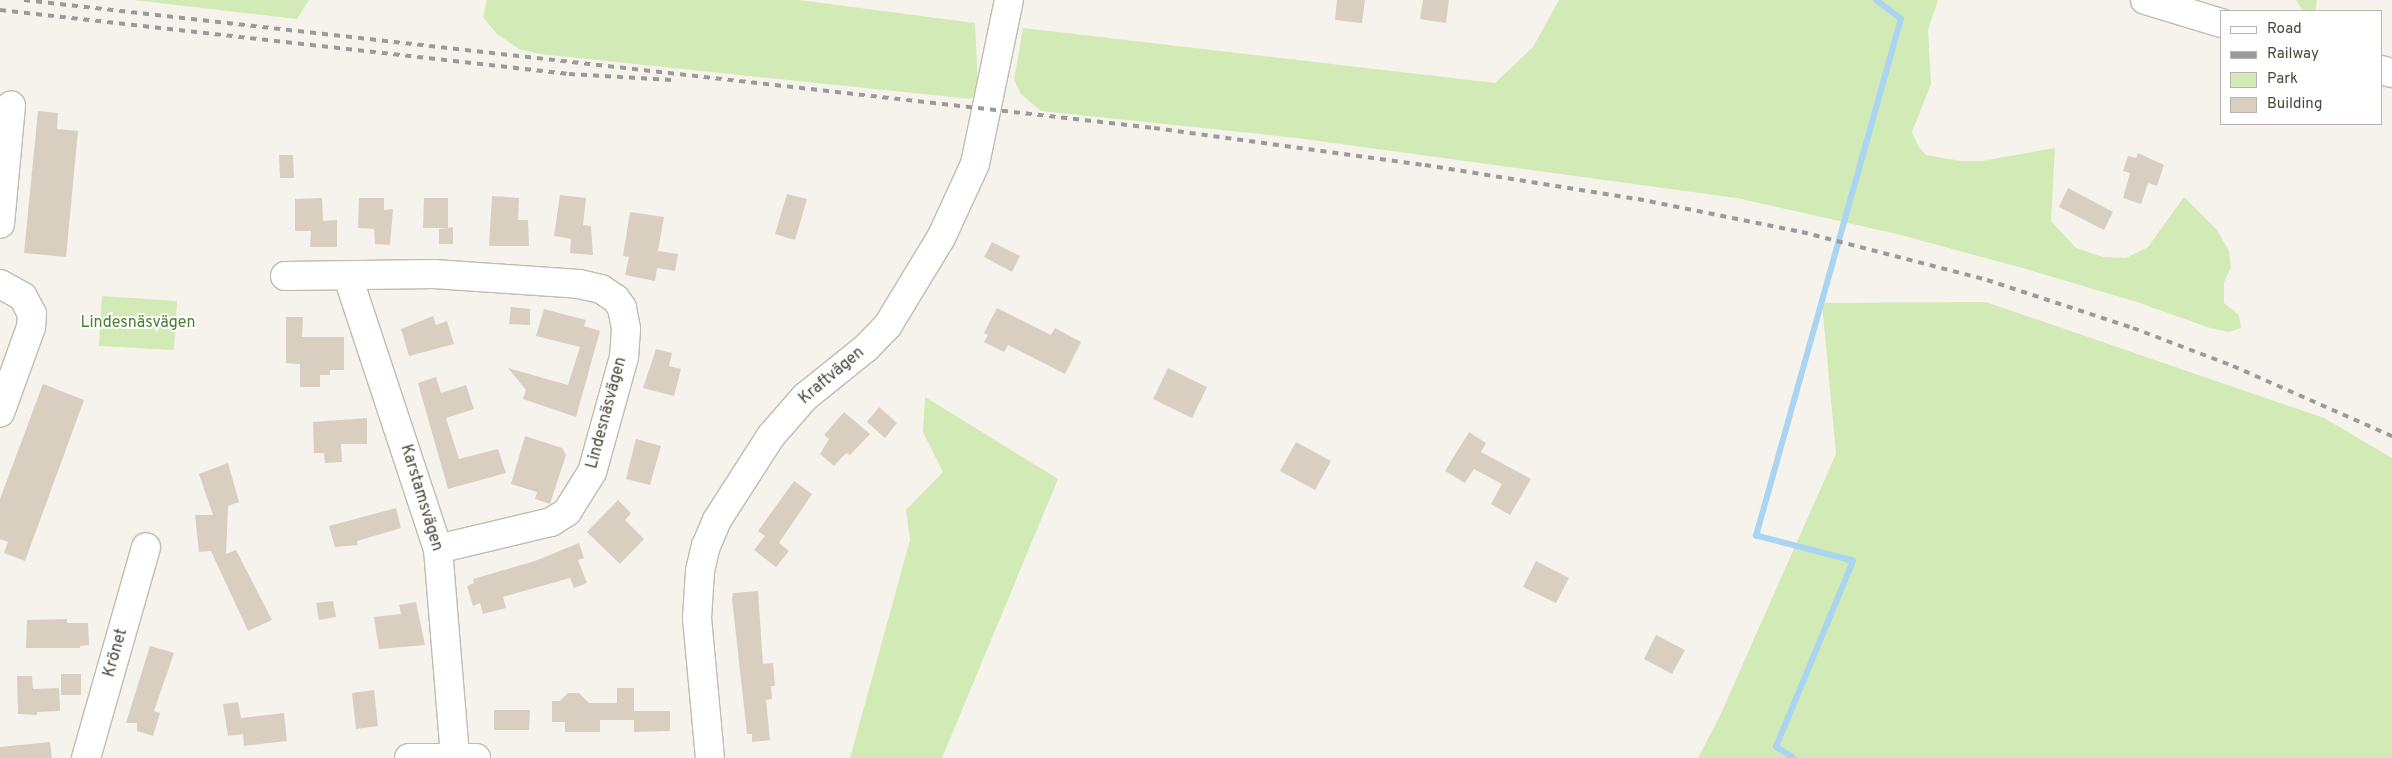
<!DOCTYPE html>
<meta charset="utf-8">
<style>
body{margin:0}
#map{position:relative;width:2392px;height:758px;overflow:hidden;background:#f6f3ec;font-family:Overpass,sans-serif}
div>[style]{position:absolute}
[style*='--x']{left:calc(var(--x)*1px);top:calc(var(--y)*1px);width:calc(var(--w)*1px);rotate:calc(var(--a)*1deg)}
.green>*{inset:0;background:#d2eab5}
.stream>*{height:5.5px;margin:-2.75px;padding:0 2.75px;transform-origin:2.75px;border-radius:2.75px;background:#a9d4f2}
.building>*{inset:0;background:#d8cfc1}
.roads{filter:drop-shadow(1px 0 #c2bbae) drop-shadow(-1px 0 #c2bbae) drop-shadow(0 1px #c2bbae) drop-shadow(0 -1px #c2bbae)}
.minor>*{height:28px;margin:-14px;padding:0 14px;transform-origin:14px;border-radius:14px;background:#fff}
.rail>*{height:4px;margin-top:-2px;transform-origin:0;background:repeating-linear-gradient(90deg,#9a9a9a 0 6px,transparent 0 12px)}
span{translate:-50% -50%;white-space:nowrap;text-align:center;line-height:1.15;-webkit-text-stroke:4px #fff;paint-order:stroke}
.park-label{font-size:16px;color:#4a7f2a}
.street-label{font-size:16px;color:#4b4439}
.legend{position:absolute;left:2220px;top:10px;width:162px;height:115px;box-sizing:border-box;background:#fff;border:1px solid #b7b4b0;margin:0;padding:6px 9px;list-style:none;font-size:15px;color:#4b4439}
.legend li{display:flex;align-items:center;gap:10px;height:25px}
.legend b{width:25px;border:1px solid #b7b4b0}
</style>
<div id="map">
<div class="green">
<div style="clip-path:polygon(133px 0,309px 0,297px 19px)"></div>
<div style="clip-path:polygon(487px 0,799px 0,975px 23px,978px 88px,971px 99px,540px 54px,519px 49px,497px 34px,483px 17px)"></div>
<div style="clip-path:polygon(1559px 0,1938px 0,1928px 30px,1931px 84px,1912px 132px,1918px 146px,1926px 155px,1961px 161px,1982px 161px,2055px 148px,2051px 221px,2076px 248px,2103px 257px,2126px 258px,2148px 247px,2184px 197px,2217px 230px,2229px 251px,2231px 267px,2224px 282px,2224px 303px,2239px 315px,2241px 328px,2229px 332px,2210px 328px,2137px 302px,2026px 269px,1897px 234px,1737px 198px,1297px 138px,1041px 111px,1021px 94px,1014px 80px,1023px 28px,1495px 83px,1533px 47px)"></div>
<div style="clip-path:polygon(2296px 0,2317px 0,2315px 11px,2303px 11px)"></div>
<div style="clip-path:polygon(102px 296px,177px 301px,174px 350px,99px 346px)"></div>
<div style="clip-path:polygon(1986px 302px,2324px 418px,2392px 458px,2392px 758px,1698px 758px,1719px 718px,1836px 454px,1822px 303px)"></div>
<div style="clip-path:polygon(925px 397px,1058px 479px,942px 758px,850px 758px,910px 540px,906px 510px,943px 472px,923px 432px)"></div>
</div>
<div class="stream">
<div style="--x:1793;--y:758;--w:20;--a:-147"></div>
<div style="--x:1776;--y:747;--w:201;--a:-67.5"></div>
<div style="--x:1853;--y:561;--w:100;--a:-165.5"></div>
<div style="--x:1756;--y:536;--w:537;--a:-74.33"></div>
<div style="--x:1901;--y:19;--w:31;--a:-143"></div>
</div>
<div class="building">
<div style="clip-path:polygon(1337px 0,1365px 0,1362px 23px,1335px 20px)"></div>
<div style="clip-path:polygon(1423px 0,1449px 0,1446px 23px,1420px 19px)"></div>
<div style="clip-path:polygon(38px 111px,58px 113px,57px 129px,78px 131px,66px 257px,24px 253px)"></div>
<div style="clip-path:polygon(2138px 153px,2164px 165px,2157px 186px,2148px 183px,2141px 204px,2123px 198px,2130px 173px,2123px 171px,2128px 156px,2136px 158px)"></div>
<div style="clip-path:polygon(279px 155px,293px 155px,294px 178px,280px 178px)"></div>
<div style="clip-path:polygon(2068px 188px,2113px 212px,2104px 230px,2059px 207px)"></div>
<div style="clip-path:polygon(787px 194px,807px 199px,795px 240px,775px 234px)"></div>
<div style="clip-path:polygon(560px 195px,586px 198px,583px 225px,591px 226px,593px 255px,570px 253px,571px 239px,554px 236px)"></div>
<div style="clip-path:polygon(492px 196px,519px 198px,518px 220px,528px 220px,529px 246px,489px 246px)"></div>
<div style="clip-path:polygon(322px 198px,323px 221px,337px 220px,337px 247px,310px 247px,311px 231px,295px 231px,295px 199px)"></div>
<div style="clip-path:polygon(359px 198px,384px 198px,384px 210px,393px 209px,390px 245px,375px 244px,374px 229px,358px 228px)"></div>
<div style="clip-path:polygon(424px 198px,448px 198px,448px 228px,453px 227px,453px 244px,439px 244px,439px 229px,448px 228px,423px 228px)"></div>
<div style="clip-path:polygon(630px 212px,664px 217px,658px 251px,678px 254px,675px 271px,657px 268px,655px 281px,625px 275px,629px 257px,623px 256px)"></div>
<div style="clip-path:polygon(992px 242px,1020px 256px,1012px 272px,984px 257px)"></div>
<div style="clip-path:polygon(511px 307px,530px 309px,530px 325px,509px 324px)"></div>
<div style="clip-path:polygon(997px 308px,1051px 335px,1055px 328px,1081px 342px,1065px 374px,1008px 345px,1004px 352px,984px 342px,988px 335px,984px 333px)"></div>
<div style="clip-path:polygon(544px 309px,586px 320px,584px 326px,600px 331px,576px 417px,523px 399px,526px 390px,508px 368px,568px 385px,580px 347px,536px 336px)"></div>
<div style="clip-path:polygon(433px 316px,436px 325px,447px 321px,454px 344px,409px 356px,401px 329px)"></div>
<div style="clip-path:polygon(286px 317px,303px 317px,302px 337px,344px 337px,344px 370px,330px 370px,330px 375px,320px 375px,320px 387px,300px 387px,300px 364px,286px 363px)"></div>
<div style="clip-path:polygon(656px 349px,672px 353px,669px 366px,681px 369px,674px 396px,643px 388px)"></div>
<div style="clip-path:polygon(1168px 368px,1207px 387px,1192px 418px,1153px 399px)"></div>
<div style="clip-path:polygon(436px 377px,441px 393px,466px 385px,474px 409px,446px 418px,459px 459px,498px 449px,506px 473px,448px 489px,418px 383px)"></div>
<div style="clip-path:polygon(43px 384px,84px 400px,25px 561px,4px 553px,8px 542px,0 539px,0 499px)"></div>
<div style="clip-path:polygon(879px 407px,897px 423px,885px 438px,867px 422px)"></div>
<div style="clip-path:polygon(844px 412px,870px 434px,850px 455px,846px 453px,834px 466px,820px 454px,829px 439px,824px 435px)"></div>
<div style="clip-path:polygon(367px 418px,367px 444px,341px 444px,342px 462px,325px 463px,324px 453px,314px 453px,313px 422px)"></div>
<div style="clip-path:polygon(1469px 432px,1486px 443px,1481px 452px,1531px 479px,1510px 515px,1491px 504px,1502px 484px,1474px 469px,1465px 483px,1445px 471px)"></div>
<div style="clip-path:polygon(525px 436px,562px 448px,566px 455px,550px 504px,535px 499px,537px 492px,511px 484px)"></div>
<div style="clip-path:polygon(636px 439px,661px 446px,650px 485px,626px 479px)"></div>
<div style="clip-path:polygon(1296px 442px,1331px 461px,1315px 490px,1280px 471px)"></div>
<div style="clip-path:polygon(228px 463px,239px 502px,228px 506px,226px 554px,236px 550px,272px 620px,248px 631px,211px 551px,199px 552px,195px 515px,213px 515px,199px 474px)"></div>
<div style="clip-path:polygon(794px 481px,812px 494px,779px 543px,789px 551px,776px 567px,754px 550px,765px 536px,758px 531px)"></div>
<div style="clip-path:polygon(618px 500px,631px 513px,625px 520px,644px 539px,620px 564px,587px 532px)"></div>
<div style="clip-path:polygon(396px 508px,401px 528px,357px 541px,358px 545px,335px 547px,329px 526px)"></div>
<div style="clip-path:polygon(579px 543px,584px 558px,578px 560px,587px 583px,574px 588px,570px 578px,503px 597px,506px 608px,483px 614px,480px 603px,473px 606px,467px 586px,474px 583px,473px 579px,535px 561px)"></div>
<div style="clip-path:polygon(1536px 561px,1569px 578px,1556px 603px,1523px 587px)"></div>
<div style="clip-path:polygon(758px 591px,763px 664px,773px 663px,775px 686px,771px 686px,772px 699px,766px 700px,770px 740px,752px 742px,752px 734px,747px 734px,732px 599px,733px 593px)"></div>
<div style="clip-path:polygon(333px 601px,336px 617px,319px 620px,316px 603px)"></div>
<div style="clip-path:polygon(416px 602px,425px 645px,379px 649px,374px 617px,401px 614px,399px 605px)"></div>
<div style="clip-path:polygon(67px 619px,67px 623px,88px 623px,89px 645px,80px 646px,80px 648px,26px 648px,27px 620px)"></div>
<div style="clip-path:polygon(1656px 635px,1685px 650px,1672px 674px,1644px 659px)"></div>
<div style="clip-path:polygon(150px 646px,174px 653px,154px 711px,160px 713px,153px 736px,137px 731px,137px 723px,126px 723px)"></div>
<div style="clip-path:polygon(61px 674px,81px 674px,81px 695px,61px 695px)"></div>
<div style="clip-path:polygon(17px 676px,32px 676px,33px 689px,59px 688px,60px 711px,37px 712px,37px 715px,18px 714px)"></div>
<div style="clip-path:polygon(617px 688px,634px 688px,634px 711px,670px 711px,670px 731px,634px 732px,634px 720px,600px 720px,600px 732px,565px 732px,565px 722px,552px 722px,552px 701px,560px 701px,568px 693px,579px 693px,589px 703px,617px 703px)"></div>
<div style="clip-path:polygon(374px 690px,378px 726px,356px 729px,352px 693px)"></div>
<div style="clip-path:polygon(238px 702px,241px 718px,284px 713px,287px 741px,244px 746px,243px 734px,228px 736px,223px 704px)"></div>
<div style="clip-path:polygon(494px 710px,530px 710px,529px 730px,494px 730px)"></div>
<div style="clip-path:polygon(50px 742px,52px 758px,0 758px,0 747px)"></div>
</div>
<div class="roads">
<div class="minor">
<div style="--x:2145;--y:0;--w:79;--a:16.8"></div>
<div style="--x:2381;--y:70;--w:11;--a:15"></div>
<div style="--x:0;--y:224;--w:119;--a:-84.7"></div>
<div style="--x:285;--y:276;--w:149;--a:-0.8"></div>
<div style="--x:434;--y:274;--w:145;--a:3.9"></div>
<div style="--x:579;--y:284;--w:23;--a:13"></div>
<div style="--x:601;--y:289;--w:18;--a:34"></div>
<div style="--x:616;--y:299;--w:11;--a:56"></div>
<div style="--x:622;--y:308;--w:21;--a:79"></div>
<div style="--x:626;--y:329;--w:28;--a:94"></div>
<div style="--x:624;--y:357;--w:119;--a:105.5"></div>
<div style="--x:592;--y:472;--w:47;--a:122"></div>
<div style="--x:567;--y:512;--w:19;--a:148"></div>
<div style="--x:551;--y:522;--w:116;--a:166.6"></div>
<div style="--x:348;--y:277;--w:287;--a:71.7"></div>
<div style="--x:438;--y:549;--w:210;--a:85.3"></div>
<div style="--x:0;--y:284;--w:26;--a:29"></div>
<div style="--x:23;--y:297;--w:19;--a:62"></div>
<div style="--x:32;--y:314;--w:13;--a:94"></div>
<div style="--x:31;--y:327;--w:91;--a:109.8"></div>
<div style="--x:86;--y:758;--w:219;--a:-74.1"></div>
<div style="--x:409;--y:758;--w:67;--a:0"></div>
<div style="--x:710;--y:758;--w:141;--a:-95.3"></div>
<div style="--x:697;--y:618;--w:47;--a:-86.3"></div>
<div style="--x:700;--y:571;--w:26;--a:-77"></div>
<div style="--x:706;--y:546;--w:28;--a:-67"></div>
<div style="--x:717;--y:520;--w:100;--a:-57.3"></div>
<div style="--x:771;--y:436;--w:52;--a:-48.9"></div>
<div style="--x:805;--y:397;--w:78;--a:-38.8"></div>
<div style="--x:866;--y:348;--w:32;--a:-46"></div>
<div style="--x:888;--y:325;--w:102;--a:-58.7"></div>
<div style="--x:941;--y:238;--w:81;--a:-65.3"></div>
<div style="--x:975;--y:164;--w:167;--a:-78.3"></div>
</div>
</div>
<div class="rail">
<div style="--x:24;--y:0;--w:1137;--a:6.46"></div>
<div style="--x:1154;--y:128;--w:274;--a:7.8"></div>
<div style="--x:1425;--y:165;--w:216;--a:9.1"></div>
<div style="--x:1638;--y:199;--w:167;--a:11.4"></div>
<div style="--x:1802;--y:232;--w:191;--a:14.5"></div>
<div style="--x:1987;--y:280;--w:154;--a:18.2"></div>
<div style="--x:2133;--y:328;--w:107;--a:20.8"></div>
<div style="--x:2233;--y:366;--w:174;--a:23.8"></div>
<div style="--x:0;--y:10;--w:573;--a:6.42"></div>
<div style="--x:569;--y:74;--w:103;--a:3.3"></div>
</div>
<div class="park-label">
<span style="left:138px;top:323px">Lindesnäsvägen</span>
</div>
<div class="street-label">
<span style="left:832px;top:376px;rotate:-40deg">Kraftvägen</span>
<span style="left:607px;top:413px;rotate:-75deg">Lindesnäsvägen</span>
<span style="left:421px;top:498px;rotate:73deg">Karstamsvägen</span>
<span style="left:116px;top:653px;rotate:-74deg">Krönet</span>
</div>
<ul class="legend">
<li><b style="height:6px;background:#fff"></b>Road</li>
<li><b style="height:6px;background:#9a9a9a"></b>Railway</li>
<li><b style="height:14px;background:#d2eab5"></b>Park</li>
<li><b style="height:14px;background:#d8cfc1"></b>Building</li>
</ul>
</div>
